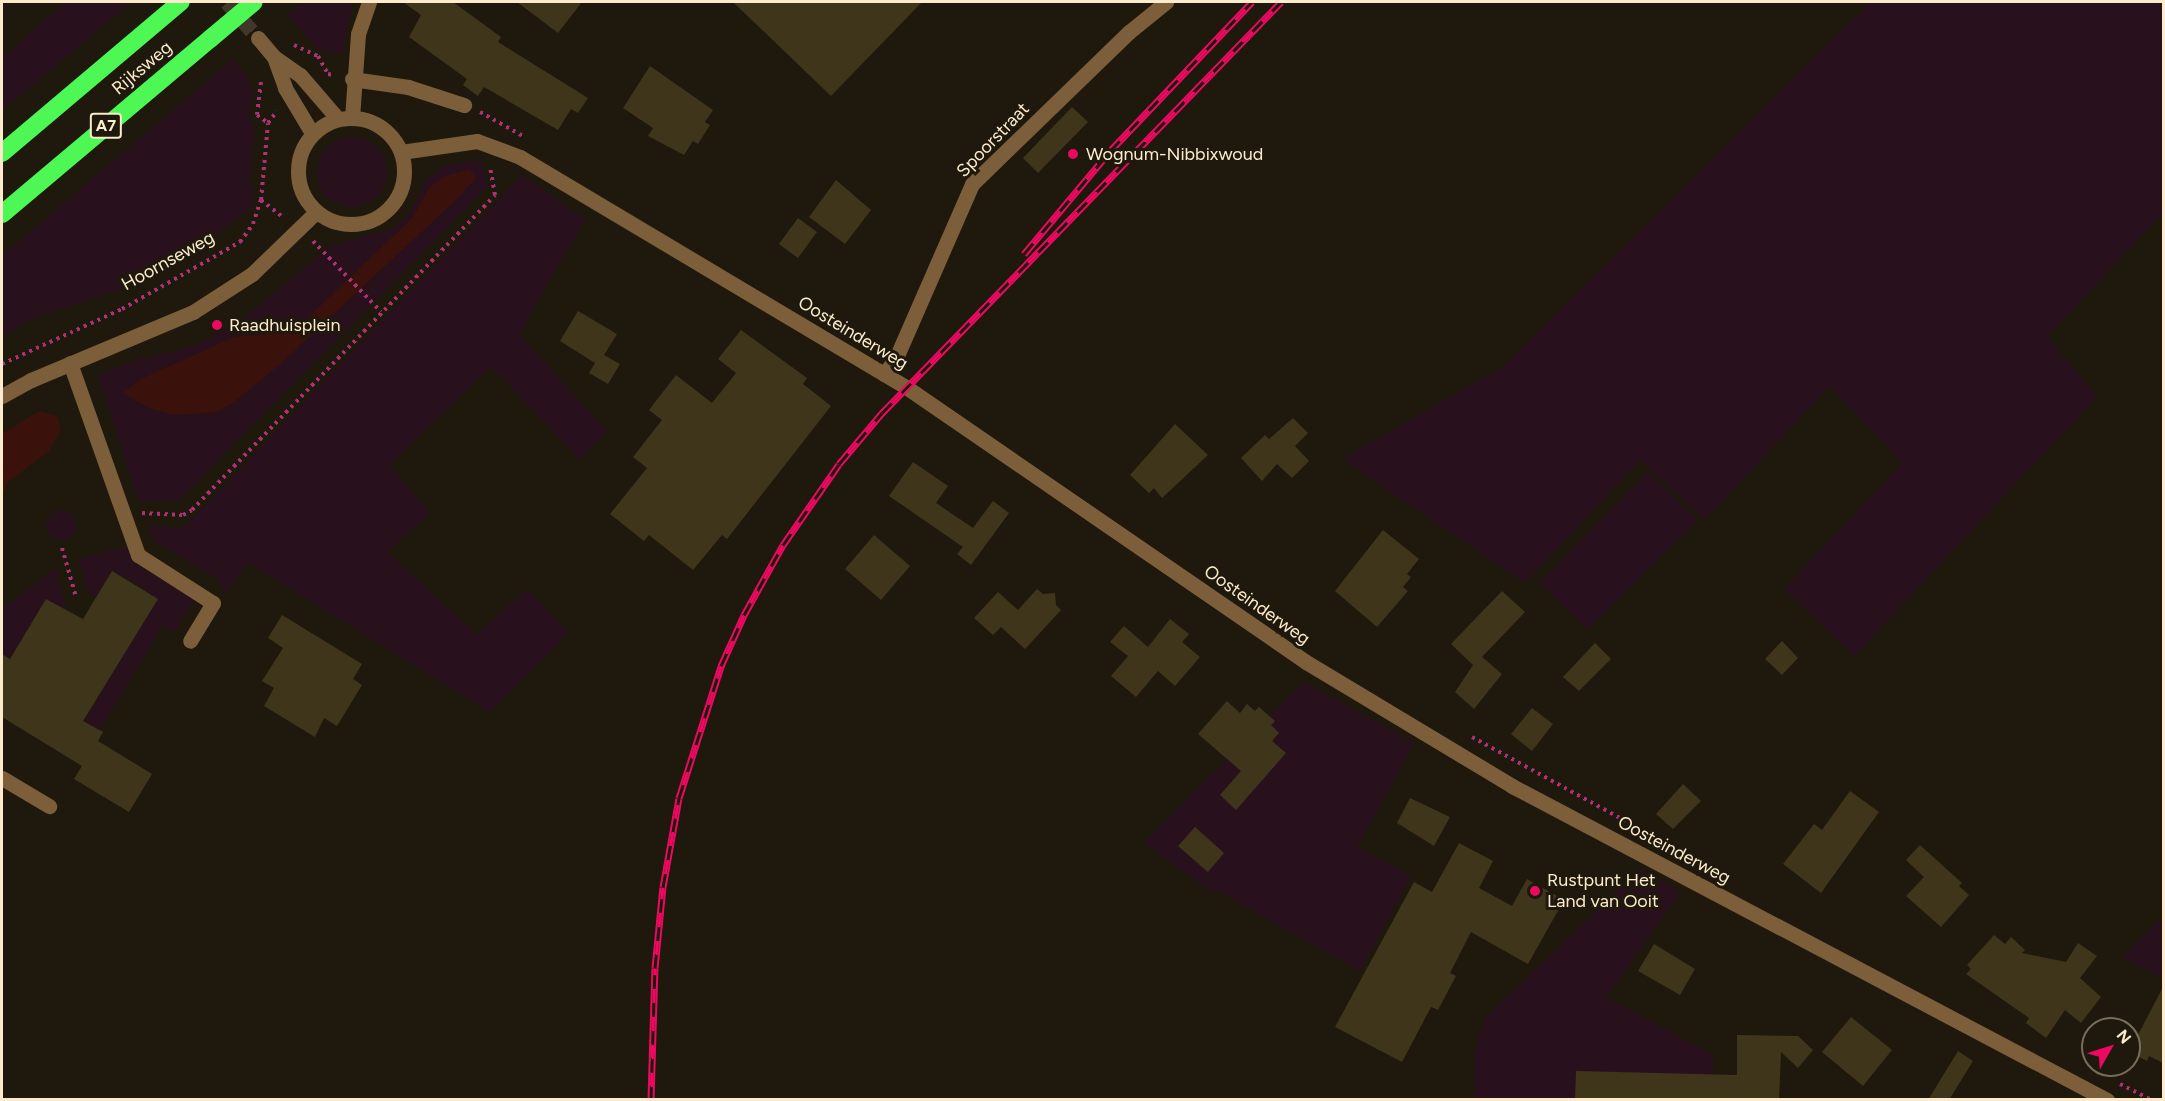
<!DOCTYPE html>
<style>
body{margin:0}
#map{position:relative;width:2165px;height:1101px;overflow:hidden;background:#1f190d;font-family:Figtree,sans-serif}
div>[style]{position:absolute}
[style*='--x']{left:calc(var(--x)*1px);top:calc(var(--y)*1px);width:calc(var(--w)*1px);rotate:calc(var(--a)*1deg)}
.green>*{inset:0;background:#28111d}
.round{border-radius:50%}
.water>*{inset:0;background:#3a120b}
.building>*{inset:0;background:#3f351a}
.minor-tunnel>*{height:15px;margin-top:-7.5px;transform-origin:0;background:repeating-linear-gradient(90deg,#40382a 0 15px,transparent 0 23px)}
.path>*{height:4px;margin-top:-2px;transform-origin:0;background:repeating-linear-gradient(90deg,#ac3274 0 3px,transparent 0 7.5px)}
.minor>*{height:15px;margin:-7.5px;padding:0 7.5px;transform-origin:7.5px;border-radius:7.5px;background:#7c5f3a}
.minor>.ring{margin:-7.5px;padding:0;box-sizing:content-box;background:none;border:15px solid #7c5f3a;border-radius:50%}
.highway>*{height:18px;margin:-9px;padding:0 9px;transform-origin:9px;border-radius:9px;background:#4df854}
.rail>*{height:7px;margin-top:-3.5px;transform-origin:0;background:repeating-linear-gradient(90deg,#1f190d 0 14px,#ec0a60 0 28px);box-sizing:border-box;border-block:2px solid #ec0a60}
.highway-bridge>*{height:18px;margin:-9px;padding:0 9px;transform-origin:9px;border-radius:9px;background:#4df854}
.dots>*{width:16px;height:16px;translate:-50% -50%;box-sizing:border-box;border:3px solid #1f190d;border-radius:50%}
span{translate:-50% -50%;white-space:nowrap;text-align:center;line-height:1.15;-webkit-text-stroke:6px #1f190d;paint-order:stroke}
.shield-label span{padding:2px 4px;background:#1f190d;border:2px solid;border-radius:4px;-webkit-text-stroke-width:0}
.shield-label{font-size:16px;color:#fdebcd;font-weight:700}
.street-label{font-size:18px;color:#fdebcd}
.poi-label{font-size:18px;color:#fdebcd}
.left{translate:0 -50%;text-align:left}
.frame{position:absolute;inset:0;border:3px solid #fdebcd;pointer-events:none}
.north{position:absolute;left:2081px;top:1017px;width:60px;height:60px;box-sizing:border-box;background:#1f190d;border:2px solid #786d5a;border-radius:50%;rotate:51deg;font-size:16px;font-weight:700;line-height:24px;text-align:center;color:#fdebcd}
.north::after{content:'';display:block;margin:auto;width:21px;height:27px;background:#ec0a60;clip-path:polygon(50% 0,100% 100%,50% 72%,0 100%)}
</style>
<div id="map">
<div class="green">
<div style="clip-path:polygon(66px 2px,131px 2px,2px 111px,2px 49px,7px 54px)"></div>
<div style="clip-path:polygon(302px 2px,353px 2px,343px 54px,318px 49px,287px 14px)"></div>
<div style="clip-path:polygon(1871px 2px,2163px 2px,2164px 212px,2049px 334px,2050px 341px,2096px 394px,2095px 399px,1854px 656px,1784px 589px,1903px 463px,1830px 386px,1705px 519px,1640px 460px,1525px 583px,1342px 459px,1503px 367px)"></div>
<div style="clip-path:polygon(233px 59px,248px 78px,253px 95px,249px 117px,255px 131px,248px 183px,254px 192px,253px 205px,197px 251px,143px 282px,27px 320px,2px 337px,2px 256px)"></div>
<div class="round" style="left:317px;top:137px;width:70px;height:70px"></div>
<div style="clip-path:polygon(evenodd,481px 159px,488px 186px,179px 500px,139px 502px,98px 375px,133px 361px,197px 345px,244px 318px,330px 246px,391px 229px,408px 216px,427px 179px,444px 166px,481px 159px,476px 176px,375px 277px,231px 404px,217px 412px,160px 413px,124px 393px,141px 379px,234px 337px,293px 332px,413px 217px,430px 188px,476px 176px)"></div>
<div style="clip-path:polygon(522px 175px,585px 219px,519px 334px,607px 431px,579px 459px,491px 366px,390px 465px,429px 513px,387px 552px,476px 635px,527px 589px,568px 633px,490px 712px,247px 562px,225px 596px,220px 580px,154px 541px,148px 525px,179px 529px,185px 526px)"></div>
<div style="clip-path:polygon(1648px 472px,1698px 520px,1588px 629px,1539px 583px)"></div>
<div class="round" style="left:46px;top:510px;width:30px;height:30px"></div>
<div style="clip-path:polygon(127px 547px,134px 563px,194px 599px,174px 632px,163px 625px,100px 730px,88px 723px,85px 727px,82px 724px,156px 602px,138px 584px,116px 573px,110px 575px,96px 597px,89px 594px,79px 559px)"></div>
<div style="clip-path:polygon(56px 568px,66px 611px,50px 601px,44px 602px,10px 659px,2px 654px,2px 609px)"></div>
<div style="clip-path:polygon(1304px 682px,1414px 743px,1357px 847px,1411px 876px,1360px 971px,1218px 891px,1210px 891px,1144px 843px)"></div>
<div style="clip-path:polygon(1640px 869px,1681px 892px,1606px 997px,1713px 1055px,1713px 1077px,1577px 1099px,1474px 1100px,1475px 1049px,1485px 1018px)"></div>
<div style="clip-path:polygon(2163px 916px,2163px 978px,2123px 957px)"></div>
</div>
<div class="water">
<div style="clip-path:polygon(469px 169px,476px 177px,460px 196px,278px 366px,231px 404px,217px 412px,173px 415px,147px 407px,123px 393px,141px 379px,234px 337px,293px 332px,413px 217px,429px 188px,445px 176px)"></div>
<div style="clip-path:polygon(39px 411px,57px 416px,61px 430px,49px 451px,7px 483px,2px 499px,2px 434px)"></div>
</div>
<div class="building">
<div style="clip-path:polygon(403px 2px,453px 2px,501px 37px,498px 42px,588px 98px,578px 113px,571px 109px,558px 130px,484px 87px,478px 96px,463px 85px,467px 79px,409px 37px,421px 15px)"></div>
<div style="clip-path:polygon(517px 2px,582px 2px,558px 33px)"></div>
<div style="clip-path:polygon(733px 2px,922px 2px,831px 96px)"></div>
<div style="clip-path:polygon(650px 66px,713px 110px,705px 122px,710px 125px,698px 144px,693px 141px,684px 155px,648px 136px,653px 128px,623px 108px)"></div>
<div style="clip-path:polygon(1072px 107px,1088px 122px,1038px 173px,1023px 158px)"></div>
<div style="clip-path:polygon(836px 180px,871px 210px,845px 244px,809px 217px)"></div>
<div style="clip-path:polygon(798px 218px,817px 232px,798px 258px,779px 244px)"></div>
<div style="clip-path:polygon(578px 311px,617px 334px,604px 355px,620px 364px,608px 384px,589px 373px,595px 363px,560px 341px)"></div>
<div style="clip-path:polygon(741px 330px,807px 378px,803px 384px,831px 406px,727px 539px,722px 535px,693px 570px,649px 535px,644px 541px,610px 514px,647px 468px,633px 457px,662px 420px,649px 410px,676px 375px,712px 403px,736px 373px,718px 359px)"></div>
<div style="clip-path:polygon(1293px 418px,1308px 433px,1295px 446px,1309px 461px,1292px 478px,1277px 464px,1262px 481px,1241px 458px,1265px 435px,1269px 439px)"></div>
<div style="clip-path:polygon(1175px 424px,1208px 455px,1162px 498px,1154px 488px,1149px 493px,1130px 475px)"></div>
<div style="clip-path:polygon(913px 462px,948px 486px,936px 503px,973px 528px,993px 501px,1009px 513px,971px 565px,957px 554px,963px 547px,889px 496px)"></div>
<div style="clip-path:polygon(1383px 530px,1419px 559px,1407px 574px,1411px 577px,1403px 587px,1408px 591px,1377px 627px,1335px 591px)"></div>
<div style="clip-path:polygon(874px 535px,910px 566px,881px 600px,845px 569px)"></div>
<div style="clip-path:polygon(112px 571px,158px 599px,83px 721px,103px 732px,98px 741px,152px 774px,129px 812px,74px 779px,82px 766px,2px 717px,2px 654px,10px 659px,46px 599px,83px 619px)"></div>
<div style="clip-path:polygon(1037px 589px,1043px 594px,1055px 593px,1056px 605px,1061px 610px,1025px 649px,1001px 627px,993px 635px,974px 618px,998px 592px,1018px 610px)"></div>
<div style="clip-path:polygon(1502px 591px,1525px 612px,1482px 657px,1502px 674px,1474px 709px,1455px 692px,1473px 665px,1451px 644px)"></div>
<div style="clip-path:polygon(282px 615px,362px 664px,353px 679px,362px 685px,337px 726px,324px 718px,315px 737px,264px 706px,274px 688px,262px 681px,283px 648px,268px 638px)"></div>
<div style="clip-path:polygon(1170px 619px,1189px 634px,1182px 642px,1200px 657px,1175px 686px,1158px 671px,1136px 697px,1111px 676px,1128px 656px,1110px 642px,1124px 626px,1148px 647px)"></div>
<div style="clip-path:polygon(1782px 641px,1798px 658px,1782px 675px,1765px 659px)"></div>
<div style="clip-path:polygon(1595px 643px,1611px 659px,1579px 691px,1563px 677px)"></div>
<div style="clip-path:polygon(1227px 701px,1240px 713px,1247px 704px,1255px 711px,1259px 707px,1275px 721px,1271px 725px,1279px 733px,1272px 741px,1286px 753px,1236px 810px,1220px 795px,1241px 771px,1198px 734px)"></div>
<div style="clip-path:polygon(1532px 708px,1553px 724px,1532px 751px,1511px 734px)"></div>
<div style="clip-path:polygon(1683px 784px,1701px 801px,1673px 829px,1656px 814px)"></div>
<div style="clip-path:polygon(1850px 791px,1879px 812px,1821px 893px,1783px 864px,1814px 824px,1822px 830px)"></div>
<div style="clip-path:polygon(1410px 798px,1450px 817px,1434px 846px,1397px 823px)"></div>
<div style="clip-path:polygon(1195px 827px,1224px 853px,1208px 872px,1178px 846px)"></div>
<div style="clip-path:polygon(1459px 843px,1493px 861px,1479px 888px,1512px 906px,1527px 879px,1564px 900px,1528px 964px,1471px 932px,1450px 973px,1456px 976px,1438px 1010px,1431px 1007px,1402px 1062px,1335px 1027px,1414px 882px,1432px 892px)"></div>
<div style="clip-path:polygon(1920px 845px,1962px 883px,1959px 886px,1969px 895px,1941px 927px,1906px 896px,1924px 877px,1906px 860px)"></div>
<div style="clip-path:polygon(1994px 935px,2005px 944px,2011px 937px,2025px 950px,2022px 953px,2066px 962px,2078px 943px,2097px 956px,2080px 978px,2101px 997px,2081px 1023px,2065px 1010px,2046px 1038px,2026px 1023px,2029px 1018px,1966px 974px,1971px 969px,1967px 965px)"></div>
<div style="clip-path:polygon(1654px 944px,1695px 969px,1680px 995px,1638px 971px)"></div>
<div style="clip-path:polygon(2163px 987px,2163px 1063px,2149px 1056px,2147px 1061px,2129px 1052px)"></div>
<div style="clip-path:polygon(1851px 1017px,1892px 1050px,1863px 1086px,1822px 1052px)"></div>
<div style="clip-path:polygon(1737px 1035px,1798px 1036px,1813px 1050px,1798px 1068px,1781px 1052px,1779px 1100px,1575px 1100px,1576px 1071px,1737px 1075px)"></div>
<div style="clip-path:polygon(1958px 1051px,1973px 1061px,1949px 1100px,1928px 1100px)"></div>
</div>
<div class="minor-tunnel">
<div style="--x:227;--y:2;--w:48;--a:49.3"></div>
</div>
<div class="path">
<div style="--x:294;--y:45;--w:26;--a:25"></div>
<div style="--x:318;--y:56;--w:21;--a:61"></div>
<div style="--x:328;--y:74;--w:5;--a:11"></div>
<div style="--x:261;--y:82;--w:33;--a:97"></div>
<div style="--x:257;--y:115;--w:14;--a:36"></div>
<div style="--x:480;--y:112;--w:49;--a:29.2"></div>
<div style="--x:268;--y:123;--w:15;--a:-53"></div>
<div style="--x:261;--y:200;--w:29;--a:38"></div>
<div style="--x:313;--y:241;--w:98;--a:46.2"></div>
<div style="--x:2;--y:364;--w:132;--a:-24.6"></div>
<div style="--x:122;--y:309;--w:136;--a:-29.6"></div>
<div style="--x:240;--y:242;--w:22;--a:-54"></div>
<div style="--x:253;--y:224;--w:25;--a:-72"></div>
<div style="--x:261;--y:200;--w:77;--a:-84.8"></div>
<div style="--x:142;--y:513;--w:41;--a:2.8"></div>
<div style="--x:183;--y:515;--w:10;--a:-29"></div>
<div style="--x:192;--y:510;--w:437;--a:-46.1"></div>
<div style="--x:495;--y:195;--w:28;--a:-100"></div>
<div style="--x:62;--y:548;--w:51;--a:74.1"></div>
<div style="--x:1472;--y:737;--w:202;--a:28.7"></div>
<div style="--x:2120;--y:1084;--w:35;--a:27"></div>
</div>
<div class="minor">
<div style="--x:258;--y:38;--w:25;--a:50"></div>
<div style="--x:274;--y:57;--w:32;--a:35"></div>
<div style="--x:300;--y:75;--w:58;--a:49.2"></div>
<div style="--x:274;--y:57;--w:33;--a:70"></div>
<div style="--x:285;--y:88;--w:52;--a:59"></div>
<div style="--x:352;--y:79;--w:57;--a:8.1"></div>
<div style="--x:408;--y:87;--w:59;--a:17.8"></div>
<div class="ring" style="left:298px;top:118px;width:91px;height:91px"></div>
<div style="--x:352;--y:118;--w:84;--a:-85.9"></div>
<div style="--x:358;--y:34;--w:34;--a:-71"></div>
<div style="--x:401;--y:152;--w:77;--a:-8.2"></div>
<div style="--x:477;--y:141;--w:46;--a:20.4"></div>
<div style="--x:520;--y:157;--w:449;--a:30.8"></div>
<div style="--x:906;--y:387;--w:485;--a:34.5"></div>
<div style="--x:1306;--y:662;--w:240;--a:31"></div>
<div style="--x:1512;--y:786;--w:673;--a:27.82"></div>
<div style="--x:70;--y:363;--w:204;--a:70.5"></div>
<div style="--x:138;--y:555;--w:89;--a:32.6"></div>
<div style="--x:213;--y:603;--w:44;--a:121.2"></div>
<div style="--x:884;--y:374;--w:20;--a:-53"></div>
<div style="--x:896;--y:358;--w:190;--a:-66.4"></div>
<div style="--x:972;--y:184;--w:219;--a:-44.1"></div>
<div style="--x:1129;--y:32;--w:48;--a:-39"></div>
<div style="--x:2;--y:396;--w:33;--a:-29"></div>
<div style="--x:31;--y:380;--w:176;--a:-22.8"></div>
<div style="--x:193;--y:312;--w:70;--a:-32.8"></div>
<div style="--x:252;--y:274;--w:89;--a:-44.1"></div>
<div style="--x:2;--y:778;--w:55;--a:30.8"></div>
</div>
<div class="highway">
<div style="--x:2;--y:153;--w:234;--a:-40.2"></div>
<div style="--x:2;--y:214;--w:272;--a:-40.1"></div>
</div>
<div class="rail">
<div style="--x:1024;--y:254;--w:134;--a:-50.1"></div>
<div style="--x:1110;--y:151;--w:206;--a:-46.4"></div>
<div style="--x:651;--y:1100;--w:132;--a:-88.3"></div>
<div style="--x:655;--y:968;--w:81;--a:-84.4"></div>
<div style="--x:663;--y:887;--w:90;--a:-79.8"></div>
<div style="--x:679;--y:798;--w:139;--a:-72.3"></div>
<div style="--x:721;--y:666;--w:56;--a:-65.7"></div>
<div style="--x:744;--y:615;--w:80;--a:-60.9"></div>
<div style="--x:783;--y:545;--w:98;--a:-55.3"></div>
<div style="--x:839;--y:464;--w:67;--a:-49.9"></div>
<div style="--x:882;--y:413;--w:573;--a:-45.85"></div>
</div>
<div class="highway-bridge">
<div style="--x:210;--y:39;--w:57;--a:-40.1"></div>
</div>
<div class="dots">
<div style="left:1073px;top:154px;background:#ec0a60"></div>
<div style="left:217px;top:325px;background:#ec0a60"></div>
<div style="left:1535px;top:891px;background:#ec0a60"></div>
</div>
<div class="shield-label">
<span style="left:106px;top:126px">A7</span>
</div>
<div class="street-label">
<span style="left:142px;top:68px;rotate:-40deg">Rijksweg</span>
<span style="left:993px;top:140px;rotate:-46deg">Spoorstraat</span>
<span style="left:168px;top:261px;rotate:-29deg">Hoornseweg</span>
<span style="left:853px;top:333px;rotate:31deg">Oosteinderweg</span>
<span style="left:1257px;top:605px;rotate:35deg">Oosteinderweg</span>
<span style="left:1674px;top:850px;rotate:28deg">Oosteinderweg</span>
</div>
<div class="poi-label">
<span class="left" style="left:1086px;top:154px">Wognum-Nibbixwoud</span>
<span class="left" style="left:229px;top:325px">Raadhuisplein</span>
<span class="left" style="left:1547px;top:891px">Rustpunt Het<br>Land van Ooit</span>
</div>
<div class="frame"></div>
<div class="north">N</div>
</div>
